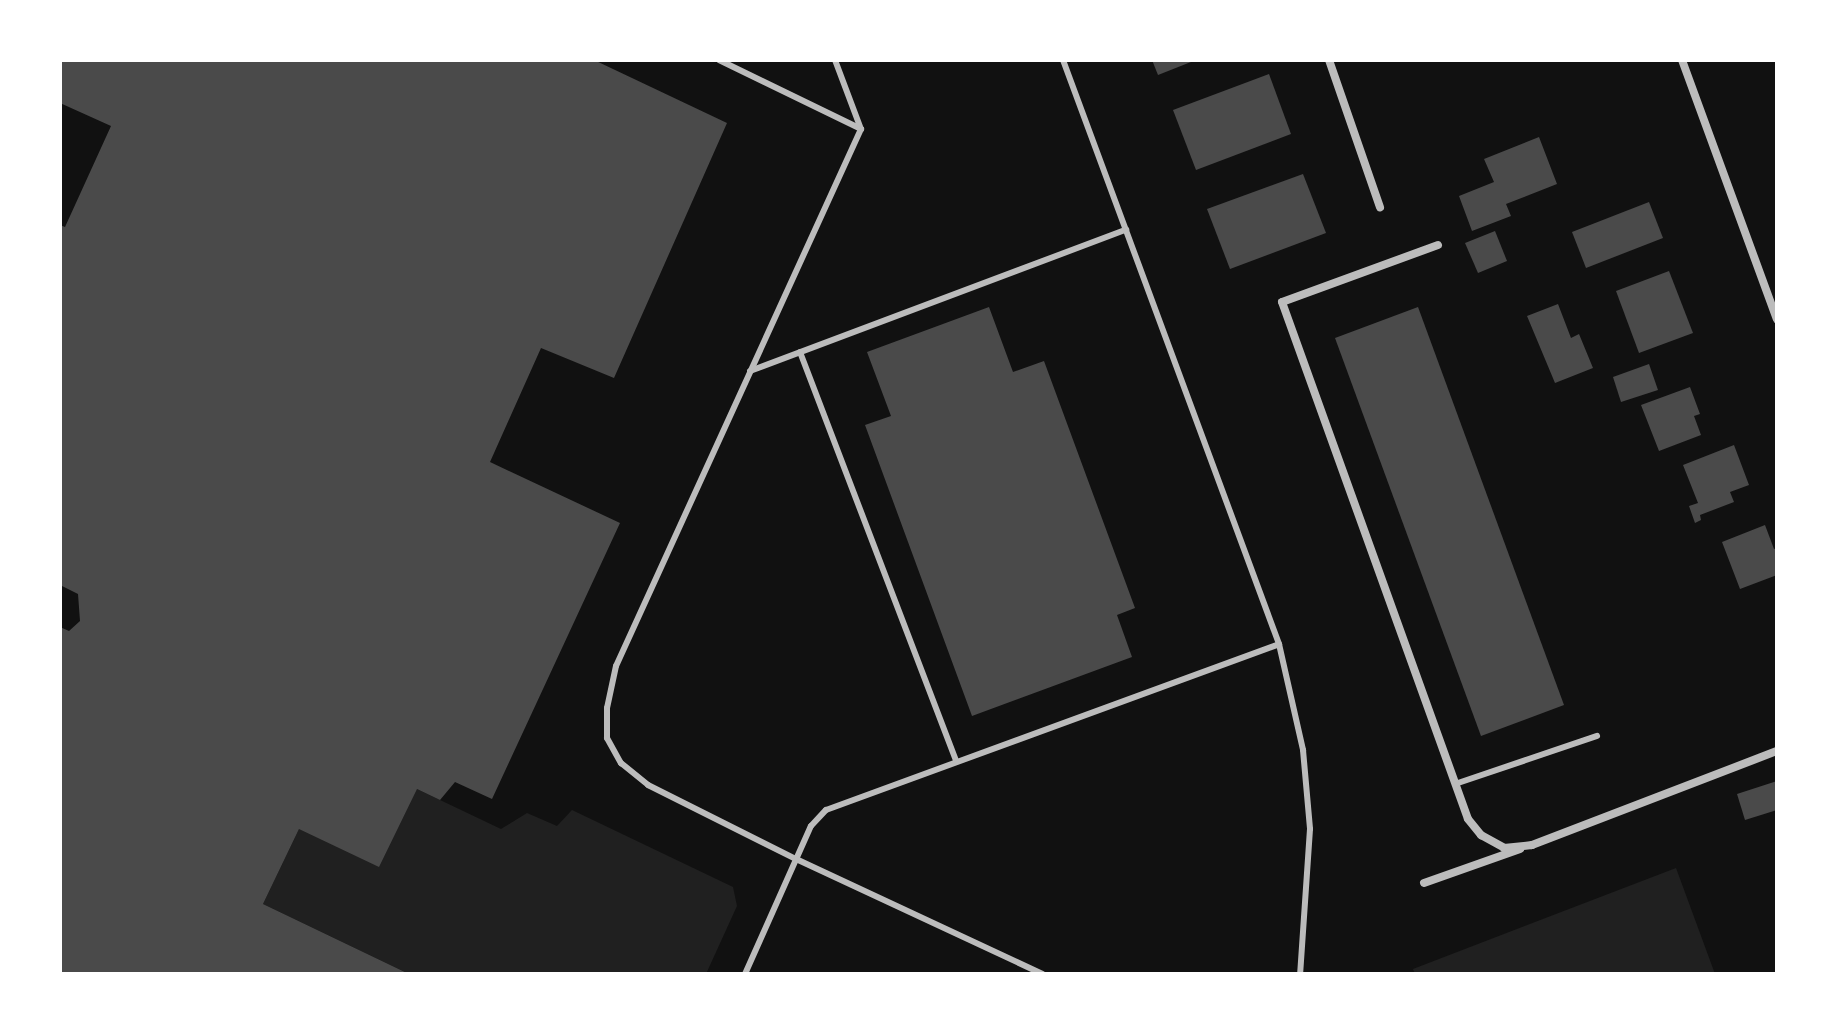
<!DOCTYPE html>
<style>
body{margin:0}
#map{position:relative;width:1837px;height:1034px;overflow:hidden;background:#111;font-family:Roboto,sans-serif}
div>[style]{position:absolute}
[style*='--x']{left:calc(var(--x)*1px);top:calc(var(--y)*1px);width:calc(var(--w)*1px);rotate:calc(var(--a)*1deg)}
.green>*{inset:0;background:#202020}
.building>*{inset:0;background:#4a4a4a}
.service>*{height:6px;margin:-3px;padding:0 3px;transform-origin:3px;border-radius:3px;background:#bcbcbc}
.minor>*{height:8px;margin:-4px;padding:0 4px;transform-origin:4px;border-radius:4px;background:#bcbcbc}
span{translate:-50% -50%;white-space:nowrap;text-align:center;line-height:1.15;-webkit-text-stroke:6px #fff;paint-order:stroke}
.frame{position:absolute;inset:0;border:62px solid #fff;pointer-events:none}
</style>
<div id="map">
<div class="green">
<div style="clip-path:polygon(417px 789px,501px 829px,527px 813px,557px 826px,572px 810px,733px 887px,737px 906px,706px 974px,409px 974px,263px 904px,299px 829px)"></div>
<div style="clip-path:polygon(1676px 868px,1715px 974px,1415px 974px,1413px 969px)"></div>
</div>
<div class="building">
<div style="clip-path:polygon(60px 60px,594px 60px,727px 123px,614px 378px,541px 348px,490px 462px,620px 523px,492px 799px,455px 782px,440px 800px,417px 789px,379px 867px,299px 829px,263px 904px,409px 974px,60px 974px,60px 627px,69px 631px,80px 621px,78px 594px,60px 585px,60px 225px,65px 227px,111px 126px,60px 103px)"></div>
<div style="clip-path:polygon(1152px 60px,1196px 60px,1158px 75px)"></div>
<div style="clip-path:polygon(1269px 74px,1291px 134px,1196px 170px,1173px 110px)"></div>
<div style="clip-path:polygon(1539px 137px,1557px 184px,1506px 204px,1511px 216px,1472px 231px,1459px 196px,1494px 182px,1484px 159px)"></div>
<div style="clip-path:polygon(1303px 174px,1326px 233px,1230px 269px,1207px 209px)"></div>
<div style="clip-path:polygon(1649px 202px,1663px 238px,1586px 268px,1572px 232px)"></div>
<div style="clip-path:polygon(1495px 231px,1507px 261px,1478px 273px,1465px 243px)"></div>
<div style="clip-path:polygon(1669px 271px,1693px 333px,1639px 353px,1616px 291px)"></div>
<div style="clip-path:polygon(1558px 304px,1571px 338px,1579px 334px,1593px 368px,1555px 383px,1527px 316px)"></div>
<div style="clip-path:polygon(989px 307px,1013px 372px,1044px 361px,1135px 608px,1117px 615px,1132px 657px,972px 716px,865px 425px,891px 416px,867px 352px)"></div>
<div style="clip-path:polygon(1418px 307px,1564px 705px,1481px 736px,1335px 338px)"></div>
<div style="clip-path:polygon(1649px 364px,1658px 390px,1621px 402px,1613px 377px)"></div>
<div style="clip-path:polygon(1690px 387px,1700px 414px,1694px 416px,1701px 435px,1659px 451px,1641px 405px)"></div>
<div style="clip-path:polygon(1734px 445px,1749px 485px,1730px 492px,1734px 502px,1700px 515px,1701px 520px,1695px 523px,1689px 506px,1698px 503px,1683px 465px)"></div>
<div style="clip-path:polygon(1765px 525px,1774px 549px,1777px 548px,1777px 575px,1740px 589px,1722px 542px)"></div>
<div style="clip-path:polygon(1777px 781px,1777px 810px,1745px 820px,1737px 794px)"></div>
</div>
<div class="service">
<div style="--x:719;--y:60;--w:158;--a:25.9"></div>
<div style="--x:835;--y:60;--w:74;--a:69.4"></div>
<div style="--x:861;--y:129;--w:590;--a:114.52"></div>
<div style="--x:616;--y:666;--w:43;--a:102.1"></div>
<div style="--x:607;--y:708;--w:30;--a:90"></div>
<div style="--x:607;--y:738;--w:29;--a:61"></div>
<div style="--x:621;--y:763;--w:35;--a:39"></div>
<div style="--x:648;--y:785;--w:165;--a:26.6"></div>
<div style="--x:796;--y:859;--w:272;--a:25"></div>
<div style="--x:1063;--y:60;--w:623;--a:69.7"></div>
<div style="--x:1279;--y:644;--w:109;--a:77.2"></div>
<div style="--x:1303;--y:750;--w:79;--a:84.9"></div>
<div style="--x:1310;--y:829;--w:145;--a:93.9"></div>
<div style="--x:800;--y:352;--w:437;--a:69.1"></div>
<div style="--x:750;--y:371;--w:402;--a:-20.6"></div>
<div style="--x:1455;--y:784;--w:150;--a:-18.7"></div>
<div style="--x:745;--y:974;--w:162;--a:-66"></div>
<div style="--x:811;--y:826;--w:22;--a:-47"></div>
<div style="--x:826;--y:810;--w:482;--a:-20.1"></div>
</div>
<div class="minor">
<div style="--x:1329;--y:60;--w:156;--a:70.9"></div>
<div style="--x:1682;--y:60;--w:276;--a:69.9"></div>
<div style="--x:1438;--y:245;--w:166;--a:159.9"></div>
<div style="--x:1282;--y:302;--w:549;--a:70.21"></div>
<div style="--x:1468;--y:819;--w:21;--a:51"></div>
<div style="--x:1481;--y:835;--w:26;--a:29"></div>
<div style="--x:1504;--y:848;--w:28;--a:-6"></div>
<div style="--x:1532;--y:845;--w:262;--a:-21"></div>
<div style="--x:1424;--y:883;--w:102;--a:-19.5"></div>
</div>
<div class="frame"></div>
</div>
